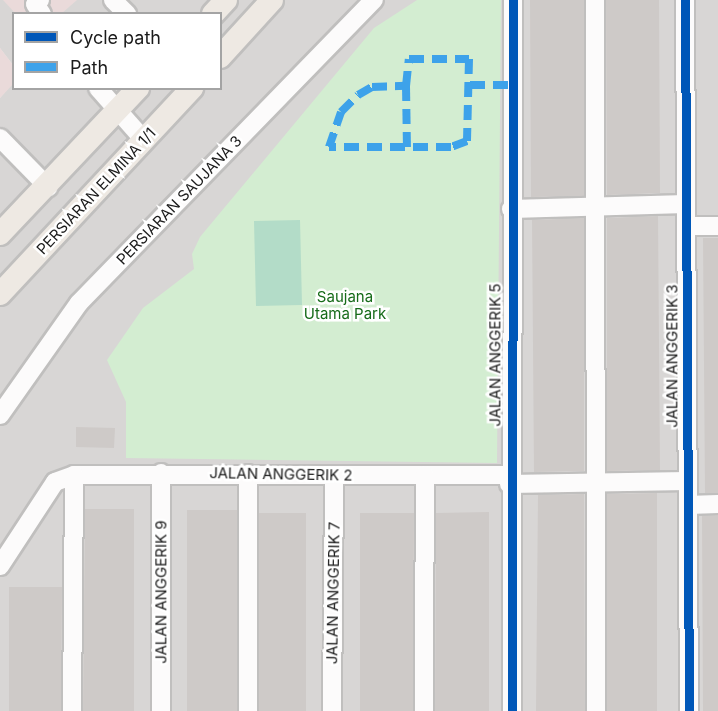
<!DOCTYPE html>
<style>
body{margin:0}
#map{position:relative;width:718px;height:711px;overflow:hidden;background:#e9e6e3;font-family:Inter,sans-serif}
div>[style]{position:absolute}
[style*='--x']{left:calc(var(--x)*1px);top:calc(var(--y)*1px);width:calc(var(--w)*1px);rotate:calc(var(--a)*1deg)}
.residential>*{inset:0;background:#d8d6d5}
.commercial>*{inset:0;background:#eadada}
.park>*{inset:0;background:#d3edd1}
.pitch>*{inset:0;background:#b3dcc8}
.building>*{inset:0;background:#cecac8}
.roads{filter:drop-shadow(2px 0 #c0bfbe) drop-shadow(-2px 0 #c0bfbe) drop-shadow(0 2px #c0bfbe) drop-shadow(0 -2px #c0bfbe)}
.minor>*{height:18px;margin:-9px;padding:0 9px;transform-origin:9px;border-radius:9px;background:#fcfbfb}
.major>*{height:22px;margin:-11px;padding:0 11px;transform-origin:11px;border-radius:11px;background:#eee9e3}
.quiet>*{height:8px;margin-top:-4px;transform-origin:0;background:repeating-linear-gradient(90deg,#3da2ea 0 15px,transparent 0 23px)}
.cycleway>*{height:9px;margin:-4.5px;padding:0 4.5px;transform-origin:4.5px;border-radius:4.5px;background:#0057b8}
span{translate:-50% -50%;white-space:nowrap;text-align:center;line-height:1.15;-webkit-text-stroke:5px #fff;paint-order:stroke}
.street-label{font-size:15px;color:#1b1b1b}
.park-label{font-size:15px;color:#166b19}
.legend{position:absolute;left:12px;top:12px;width:210px;height:78px;box-sizing:border-box;background:#fff;border:2px solid #a4a4a4;margin:0;padding:8px 10px;list-style:none;font-size:18px;color:#1b1b1b}
.legend li{display:flex;align-items:center;gap:12px;height:30px}
.legend b{width:30px;border:2px solid #a4a4a4}
</style>
<div id="map">
<div class="residential">
<div style="clip-path:polygon(0 0,718px 0,718px 711px,0 711px,0 98px,13px 83px,14px 88px,220px 88px,220px 14px,14px 14px,13px 65px,0 48px)"></div>
</div>
<div class="commercial">
<div style="clip-path:polygon(3px 0,77px 0,61px 14px,15px 13px)"></div>
<div style="clip-path:polygon(0 48px,13px 65px,14px 83px,0 98px)"></div>
</div>
<div class="park">
<div style="clip-path:polygon(417px 0,501px 0,497px 463px,126px 458px,126px 402px,107px 360px,143px 308px,194px 269px,192px 254px,200px 237px,374px 28px)"></div>
</div>
<div class="pitch">
<div style="clip-path:polygon(300px 220px,302px 305px,256px 306px,254px 221px)"></div>
</div>
<div class="building">
<div style="clip-path:polygon(530px 0,584px 0,584px 196px,531px 197px)"></div>
<div style="clip-path:polygon(606px 0,659px 0,660px 193px,607px 195px)"></div>
<div style="clip-path:polygon(658px 216px,660px 470px,607px 471px,607px 218px)"></div>
<div style="clip-path:polygon(584px 218px,584px 471px,534px 472px,532px 220px)"></div>
<div style="clip-path:polygon(703px 238px,718px 238px,718px 493px,705px 493px)"></div>
<div style="clip-path:polygon(76px 427px,115px 428px,114px 448px,76px 447px)"></div>
<div style="clip-path:polygon(657px 493px,657px 711px,607px 711px,607px 494px)"></div>
<div style="clip-path:polygon(584px 494px,585px 711px,536px 711px,538px 495px)"></div>
<div style="clip-path:polygon(85px 509px,134px 509px,134px 711px,83px 711px)"></div>
<div style="clip-path:polygon(187px 510px,237px 510px,237px 711px,187px 711px)"></div>
<div style="clip-path:polygon(489px 512px,489px 711px,435px 711px,436px 513px)"></div>
<div style="clip-path:polygon(259px 513px,306px 513px,306px 711px,259px 711px)"></div>
<div style="clip-path:polygon(360px 513px,414px 513px,413px 711px,360px 711px)"></div>
<div style="clip-path:polygon(718px 515px,718px 711px,703px 711px,702px 516px)"></div>
<div style="clip-path:polygon(9px 587px,62px 587px,61px 711px,9px 711px)"></div>
</div>
<div class="roads">
<div class="minor">
<div style="--x:40;--y:0;--w:6;--a:141"></div>
<div style="--x:35;--y:4;--w:12;--a:55"></div>
<div style="--x:113;--y:0;--w:20;--a:45"></div>
<div style="--x:595;--y:0;--w:711;--a:89.92"></div>
<div style="--x:685;--y:0;--w:711;--a:89.68"></div>
<div style="--x:98;--y:88;--w:69;--a:48.5"></div>
<div style="--x:0;--y:138;--w:69;--a:45.6"></div>
<div style="--x:511;--y:209;--w:175;--a:-1.6"></div>
<div style="--x:686;--y:226;--w:32;--a:0"></div>
<div style="--x:0;--y:415;--w:137;--a:-54.8"></div>
<div style="--x:79;--y:303;--w:423;--a:-45.8"></div>
<div style="--x:161;--y:473;--w:238;--a:90"></div>
<div style="--x:248;--y:474;--w:237;--a:90"></div>
<div style="--x:509;--y:484;--w:178;--a:-1"></div>
<div style="--x:688;--y:505;--w:30;--a:-2"></div>
<div style="--x:0;--y:566;--w:100;--a:-56.8"></div>
<div style="--x:55;--y:482;--w:20;--a:-20"></div>
<div style="--x:74;--y:475;--w:435;--a:0"></div>
<div style="--x:72;--y:711;--w:236;--a:-89.5"></div>
<div style="--x:332;--y:711;--w:236;--a:-89.5"></div>
<div style="--x:424;--y:711;--w:236;--a:-89.8"></div>
<div style="--x:512;--y:711;--w:711;--a:-89.92"></div>
</div>
<div class="major">
<div style="--x:213;--y:14;--w:19;--a:-47"></div>
<div style="--x:220;--y:57;--w:77;--a:-47.6"></div>
<div style="--x:0;--y:234;--w:201;--a:-46.6"></div>
<div style="--x:0;--y:294;--w:282;--a:-47"></div>
</div>
</div>
<div class="quiet">
<div style="--x:409;--y:59;--w:60;--a:0"></div>
<div style="--x:469;--y:59;--w:82;--a:91.4"></div>
<div style="--x:467;--y:141;--w:17;--a:159"></div>
<div style="--x:451;--y:147;--w:122;--a:180"></div>
<div style="--x:329;--y:147;--w:37;--a:-71"></div>
<div style="--x:341;--y:112;--w:24;--a:-45"></div>
<div style="--x:358;--y:95;--w:16;--a:-30"></div>
<div style="--x:372;--y:87;--w:34;--a:-2"></div>
<div style="--x:406;--y:86;--w:27;--a:-84"></div>
<div style="--x:470;--y:85;--w:42;--a:0"></div>
<div style="--x:406;--y:86;--w:62;--a:89.1"></div>
</div>
<div class="cycleway">
<div style="--x:685;--y:0;--w:711;--a:89.68"></div>
<div style="--x:512;--y:711;--w:711;--a:-89.92"></div>
</div>
<div class="street-label">
<span style="left:96px;top:191px;rotate:-47deg">PERSIARAN ELMINA 1/1</span>
<span style="left:179px;top:200px;rotate:-46deg">PERSIARAN SAUJANA 3</span>
<span style="left:495px;top:355px;rotate:-90deg">JALAN ANGGERIK 5</span>
<span style="left:672px;top:356px;rotate:-90deg">JALAN ANGGERIK 3</span>
<span style="left:281px;top:474px;rotate:1deg">JALAN ANGGERIK 2</span>
<span style="left:161px;top:592px;rotate:-90deg">JALAN ANGGERIK 9</span>
<span style="left:333px;top:593px;rotate:-89deg">JALAN ANGGERIK 7</span>
</div>
<div class="park-label">
<span style="left:345px;top:305px">Saujana<br>Utama Park</span>
</div>
<ul class="legend">
<li><b style="height:8px;background:#0057b8"></b>Cycle path</li>
<li><b style="height:8px;background:#3da2ea"></b>Path</li>
</ul>
</div>
